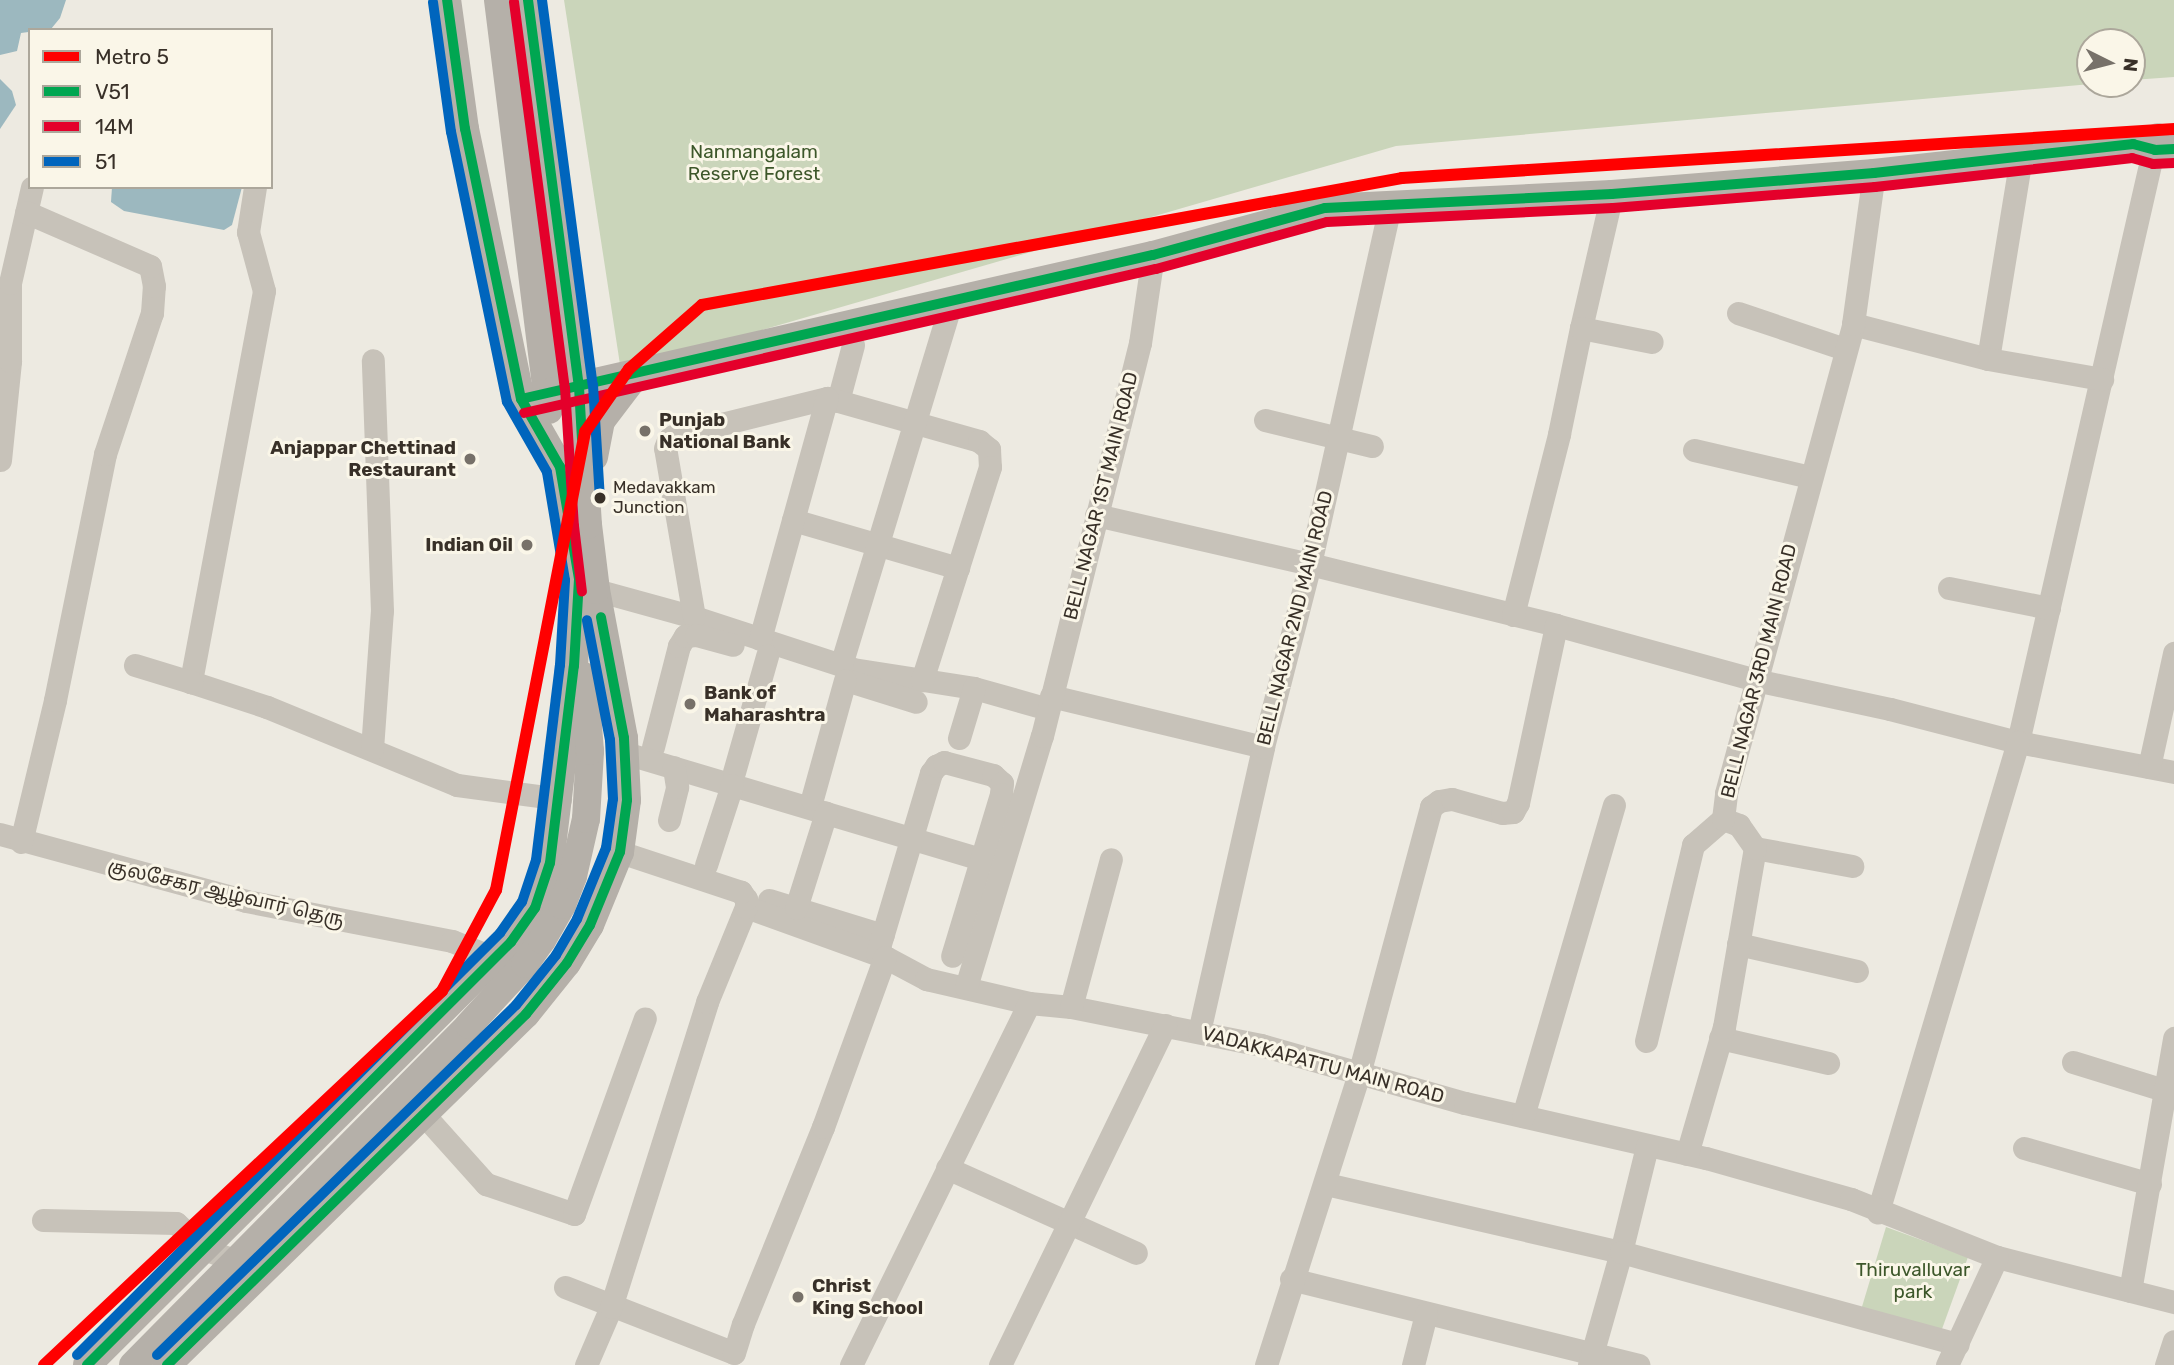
<!DOCTYPE html>
<meta charset="utf-8">
<style>
body{margin:0}
#map{position:relative;width:2174px;height:1365px;overflow:hidden;background:#edeae1;font-family:Rubik,"Noto Sans Tamil",sans-serif}
div>[style]{position:absolute}
[style*='--x']{left:calc(var(--x)*1px);top:calc(var(--y)*1px);width:calc(var(--w)*1px);rotate:calc(var(--a)*1deg)}
.green>*{inset:0;background:#cad5ba}
.water>*{inset:0;background:#9cb8bf}
.minor>*{height:23px;margin:-11.5px;padding:0 11.5px;transform-origin:11.5px;border-radius:11.5px;background:#c7c2b9}
.major>*{height:28px;margin:-14px;padding:0 14px;transform-origin:14px;border-radius:14px;background:#b5b0a9}
.bus-1>*{height:10px;margin:-5px;padding:0 5px;transform-origin:5px;border-radius:5px;background:#00a651}
.bus-2>*{height:10px;margin:-5px;padding:0 5px;transform-origin:5px;border-radius:5px;background:#e4002b}
.bus-3>*{height:10px;margin:-5px;padding:0 5px;transform-origin:5px;border-radius:5px;background:#0065bd}
.metro-1>*{height:12px;margin:-6px;padding:0 6px;transform-origin:6px;border-radius:6px;background:#f00}
.dots>*{width:19px;height:19px;translate:-50% -50%;box-sizing:border-box;border:4px solid #faf6e8;border-radius:50%}
span{translate:-50% -50%;white-space:nowrap;text-align:center;line-height:1.15;-webkit-text-stroke:6px #faf6e8;paint-order:stroke}
.bus-label{font-size:17px;color:#383028}
.left{translate:0 -50%;text-align:left}
.park-label{font-size:19px;color:#3d572a}
.poi-label{font-size:19px;color:#383028;font-weight:700}
.right{translate:-100% -50%;text-align:right}
.street-label{font-size:19px;color:#383028}
.legend{position:absolute;left:28px;top:28px;width:245px;height:161px;box-sizing:border-box;background:#faf6e8;border:2px solid #aca79b;margin:0;padding:9px 12px;list-style:none;font-size:21px;color:#383028}
.legend li{display:flex;align-items:center;gap:14px;height:35px}
.legend b{width:35px;border:2px solid #aca79b}
.north{position:absolute;left:2076px;top:28px;width:70px;height:70px;box-sizing:border-box;background:#faf6e8;border:2px solid #aca79b;border-radius:50%;rotate:96deg;font-size:19px;font-weight:700;line-height:28px;text-align:center;color:#383028}
.north::after{content:'';display:block;margin:auto;width:24px;height:32px;background:#777169;clip-path:polygon(50% 0,100% 100%,50% 72%,0 100%)}
</style>
<div id="map">
<div class="green">
<div style="clip-path:polygon(564px 0,2174px 0,2174px 77px,2132px 80px,2132px 42px,2090px 42px,2091px 84px,1396px 146px,621px 371px)"></div>
<div style="clip-path:polygon(1886px 1227px,1968px 1257px,1942px 1329px,1861px 1310px)"></div>
</div>
<div class="water">
<div style="clip-path:polygon(0 0,66px 0,60px 18px,51px 29px,21px 33px,17px 51px,0 55px)"></div>
<div style="clip-path:polygon(0 79px,12px 91px,16px 105px,0 129px)"></div>
<div style="clip-path:polygon(112px 187px,242px 187px,232px 225px,224px 230px,124px 211px,111px 202px)"></div>
</div>
<div class="minor">
<div style="--x:2157;--y:134;--w:624;--a:102.88"></div>
<div style="--x:2018;--y:742;--w:159;--a:10.9"></div>
<div style="--x:255;--y:187;--w:46;--a:98.8"></div>
<div style="--x:248;--y:232;--w:61;--a:74.8"></div>
<div style="--x:264;--y:291;--w:398;--a:100.6"></div>
<div style="--x:191;--y:682;--w:80;--a:18.2"></div>
<div style="--x:267;--y:707;--w:205;--a:22.3"></div>
<div style="--x:457;--y:785;--w:104;--a:7.7"></div>
<div style="--x:1738;--y:313;--w:113;--a:18.6"></div>
<div style="--x:1853;--y:324;--w:139;--a:14.5"></div>
<div style="--x:1988;--y:359;--w:205;--a:-80.7"></div>
<div style="--x:1581;--y:328;--w:138;--a:-77"></div>
<div style="--x:1988;--y:359;--w:116;--a:10"></div>
<div style="--x:838;--y:401;--w:58;--a:-75"></div>
<div style="--x:1265;--y:420;--w:110;--a:13.7"></div>
<div style="--x:1694;--y:450;--w:119;--a:13.1"></div>
<div style="--x:0;--y:460;--w:100;--a:-84.2"></div>
<div style="--x:10;--y:361;--w:78;--a:-90"></div>
<div style="--x:10;--y:283;--w:98;--a:-77.1"></div>
<div style="--x:1096;--y:515;--w:220;--a:12.9"></div>
<div style="--x:1310;--y:564;--w:253;--a:13.9"></div>
<div style="--x:1556;--y:625;--w:206;--a:15.4"></div>
<div style="--x:1755;--y:680;--w:138;--a:12.1"></div>
<div style="--x:1890;--y:709;--w:132;--a:14.5"></div>
<div style="--x:2018;--y:742;--w:491;--a:106.6"></div>
<div style="--x:793;--y:520;--w:172;--a:16.2"></div>
<div style="--x:1949;--y:588;--w:102;--a:11.3"></div>
<div style="--x:596;--y:590;--w:102;--a:15.4"></div>
<div style="--x:694;--y:617;--w:167;--a:18.1"></div>
<div style="--x:853;--y:669;--w:122;--a:8.9"></div>
<div style="--x:974;--y:688;--w:77;--a:15.8"></div>
<div style="--x:1513;--y:615;--w:187;--a:-75.7"></div>
<div style="--x:1559;--y:434;--w:108;--a:-78.3"></div>
<div style="--x:1581;--y:328;--w:72;--a:11.2"></div>
<div style="--x:694;--y:617;--w:171;--a:-99.7"></div>
<div style="--x:665;--y:448;--w:9;--a:-69"></div>
<div style="--x:668;--y:440;--w:6;--a:-39"></div>
<div style="--x:673;--y:436;--w:159;--a:-13.9"></div>
<div style="--x:827;--y:398;--w:11;--a:15"></div>
<div style="--x:838;--y:401;--w:147;--a:15.8"></div>
<div style="--x:979;--y:441;--w:13;--a:39"></div>
<div style="--x:989;--y:449;--w:18;--a:87"></div>
<div style="--x:990;--y:467;--w:224;--a:107.7"></div>
<div style="--x:760;--y:639;--w:250;--a:-74.5"></div>
<div style="--x:135;--y:665;--w:59;--a:16.9"></div>
<div style="--x:841;--y:665;--w:379;--a:-73.1"></div>
<div style="--x:846;--y:680;--w:73;--a:17.4"></div>
<div style="--x:1051;--y:696;--w:218;--a:13.5"></div>
<div style="--x:959;--y:738;--w:52;--a:-73.3"></div>
<div style="--x:653;--y:747;--w:104;--a:-75.6"></div>
<div style="--x:679;--y:646;--w:12;--a:-59"></div>
<div style="--x:685;--y:636;--w:11;--a:-5"></div>
<div style="--x:696;--y:635;--w:38;--a:15"></div>
<div style="--x:372;--y:749;--w:138;--a:-85.9"></div>
<div style="--x:382;--y:611;--w:251;--a:-92.1"></div>
<div style="--x:625;--y:753;--w:371;--a:16.6"></div>
<div style="--x:2149;--y:767;--w:117;--a:-77.6"></div>
<div style="--x:734;--y:772;--w:121;--a:-74.1"></div>
<div style="--x:812;--y:799;--w:123;--a:-74.5"></div>
<div style="--x:669;--y:820;--w:34;--a:-76"></div>
<div style="--x:677;--y:787;--w:20;--a:-99"></div>
<div style="--x:0;--y:834;--w:255;--a:15.2"></div>
<div style="--x:246;--y:901;--w:210;--a:11"></div>
<div style="--x:452;--y:941;--w:45;--a:22"></div>
<div style="--x:21;--y:842;--w:146;--a:-76.5"></div>
<div style="--x:55;--y:700;--w:251;--a:-78.5"></div>
<div style="--x:105;--y:454;--w:149;--a:-71.6"></div>
<div style="--x:152;--y:313;--w:27;--a:-86"></div>
<div style="--x:154;--y:286;--w:20;--a:-101"></div>
<div style="--x:150;--y:266;--w:135;--a:-156.5"></div>
<div style="--x:1755;--y:848;--w:99;--a:10.5"></div>
<div style="--x:706;--y:865;--w:84;--a:-72"></div>
<div style="--x:769;--y:900;--w:119;--a:17.1"></div>
<div style="--x:746;--y:907;--w:148;--a:19.8"></div>
<div style="--x:885;--y:957;--w:47;--a:28.2"></div>
<div style="--x:926;--y:979;--w:106;--a:13.1"></div>
<div style="--x:1029;--y:1003;--w:42;--a:5.4"></div>
<div style="--x:1071;--y:1007;--w:194;--a:11.3"></div>
<div style="--x:1261;--y:1045;--w:212;--a:15.9"></div>
<div style="--x:1465;--y:1103;--w:247;--a:12.9"></div>
<div style="--x:1706;--y:1158;--w:151;--a:15.8"></div>
<div style="--x:1851;--y:1199;--w:157;--a:21.7"></div>
<div style="--x:1997;--y:1257;--w:183;--a:14.3"></div>
<div style="--x:796;--y:908;--w:100;--a:-72.5"></div>
<div style="--x:1738;--y:944;--w:122;--a:12.8"></div>
<div style="--x:877;--y:954;--w:189;--a:-73.4"></div>
<div style="--x:931;--y:773;--w:9;--a:-54"></div>
<div style="--x:936;--y:766;--w:9;--a:-27"></div>
<div style="--x:944;--y:762;--w:51;--a:14.9"></div>
<div style="--x:993;--y:775;--w:12;--a:42"></div>
<div style="--x:1002;--y:783;--w:11;--a:95"></div>
<div style="--x:1001;--y:794;--w:169;--a:106.8"></div>
<div style="--x:966;--y:987;--w:262;--a:-73.2"></div>
<div style="--x:1042;--y:736;--w:405;--a:-76"></div>
<div style="--x:1140;--y:343;--w:89;--a:-81.6"></div>
<div style="--x:1071;--y:1007;--w:153;--a:-74.9"></div>
<div style="--x:1199;--y:1032;--w:292;--a:-77.3"></div>
<div style="--x:1263;--y:747;--w:189;--a:-75.6"></div>
<div style="--x:1310;--y:564;--w:370;--a:-77.4"></div>
<div style="--x:1720;--y:1038;--w:111;--a:13"></div>
<div style="--x:1646;--y:1041;--w:202;--a:-76.5"></div>
<div style="--x:1693;--y:845;--w:40;--a:-41"></div>
<div style="--x:2073;--y:1062;--w:106;--a:17.1"></div>
<div style="--x:424;--y:1115;--w:93;--a:48.1"></div>
<div style="--x:486;--y:1184;--w:93;--a:18.8"></div>
<div style="--x:574;--y:1214;--w:208;--a:-70.1"></div>
<div style="--x:1523;--y:1116;--w:324;--a:-73.7"></div>
<div style="--x:2024;--y:1148;--w:131;--a:15.9"></div>
<div style="--x:1687;--y:1154;--w:132;--a:-73.8"></div>
<div style="--x:1724;--y:1027;--w:182;--a:-80.2"></div>
<div style="--x:1755;--y:848;--w:28;--a:-125"></div>
<div style="--x:1739;--y:825;--w:17;--a:-159"></div>
<div style="--x:1723;--y:819;--w:26;--a:-83"></div>
<div style="--x:1726;--y:793;--w:486;--a:-74.8"></div>
<div style="--x:1853;--y:324;--w:152;--a:-82.1"></div>
<div style="--x:947;--y:1168;--w:207;--a:24.2"></div>
<div style="--x:1326;--y:1184;--w:303;--a:13"></div>
<div style="--x:1621;--y:1252;--w:109;--a:-76.2"></div>
<div style="--x:43;--y:1220;--w:133;--a:1.3"></div>
<div style="--x:176;--y:1223;--w:38;--a:43"></div>
<div style="--x:204;--y:1249;--w:49;--a:20.3"></div>
<div style="--x:1291;--y:1279;--w:358;--a:13.9"></div>
<div style="--x:565;--y:1287;--w:181;--a:21.3"></div>
<div style="--x:734;--y:1353;--w:30;--a:-73"></div>
<div style="--x:743;--y:1324;--w:213;--a:-67.9"></div>
<div style="--x:823;--y:1127;--w:181;--a:-70"></div>
<div style="--x:2130;--y:1291;--w:257;--a:-80.1"></div>
<div style="--x:586;--y:1365;--w:63;--a:-66.7"></div>
<div style="--x:611;--y:1307;--w:320;--a:-72.5"></div>
<div style="--x:707;--y:1002;--w:103;--a:-67.7"></div>
<div style="--x:746;--y:907;--w:8;--a:-90"></div>
<div style="--x:746;--y:899;--w:9;--a:-126"></div>
<div style="--x:741;--y:892;--w:127;--a:-161.7"></div>
<div style="--x:851;--y:1365;--w:403;--a:-63.8"></div>
<div style="--x:1000;--y:1365;--w:378;--a:-64.1"></div>
<div style="--x:1266;--y:1365;--w:305;--a:-72.3"></div>
<div style="--x:1359;--y:1074;--w:277;--a:-74.9"></div>
<div style="--x:1431;--y:807;--w:10;--a:-37"></div>
<div style="--x:1439;--y:801;--w:13;--a:-9"></div>
<div style="--x:1452;--y:799;--w:52;--a:15.6"></div>
<div style="--x:1502;--y:813;--w:11;--a:-5"></div>
<div style="--x:1513;--y:812;--w:10;--a:-61"></div>
<div style="--x:1518;--y:803;--w:182;--a:-77.9"></div>
<div style="--x:1413;--y:1365;--w:53;--a:-75.7"></div>
<div style="--x:1589;--y:1365;--w:117;--a:-74.2"></div>
<div style="--x:1621;--y:1252;--w:349;--a:15.3"></div>
<div style="--x:1947;--y:1365;--w:119;--a:-65.2"></div>
<div style="--x:2166;--y:1365;--w:25;--a:-72"></div>
</div>
<div class="major">
<div style="--x:498;--y:0;--w:413;--a:82.9"></div>
<div style="--x:521;--y:399;--w:648;--a:-12.84"></div>
<div style="--x:1153;--y:255;--w:178;--a:-15.3"></div>
<div style="--x:1325;--y:208;--w:287;--a:-2.8"></div>
<div style="--x:1612;--y:194;--w:263;--a:-4.6"></div>
<div style="--x:1874;--y:173;--w:261;--a:-6.4"></div>
<div style="--x:2133;--y:144;--w:23;--a:15"></div>
<div style="--x:2155;--y:150;--w:19;--a:-3"></div>
<div style="--x:594;--y:457;--w:37;--a:-79"></div>
<div style="--x:601;--y:421;--w:58;--a:-52.7"></div>
<div style="--x:87;--y:1365;--w:599;--a:-44.93"></div>
<div style="--x:511;--y:942;--w:42;--a:-54.8"></div>
<div style="--x:535;--y:908;--w:47;--a:-71.6"></div>
<div style="--x:550;--y:863;--w:198;--a:-83.1"></div>
<div style="--x:574;--y:666;--w:87;--a:-86.7"></div>
<div style="--x:579;--y:579;--w:114;--a:-99.6"></div>
<div style="--x:560;--y:467;--w:78;--a:-119.8"></div>
<div style="--x:521;--y:399;--w:276;--a:-101.7"></div>
<div style="--x:465;--y:129;--w:130;--a:-97.9"></div>
<div style="--x:133;--y:1365;--w:478;--a:-45.3"></div>
<div style="--x:469;--y:1025;--w:83;--a:-47.4"></div>
<div style="--x:525;--y:964;--w:29;--a:-55"></div>
<div style="--x:542;--y:940;--w:40;--a:-60.3"></div>
<div style="--x:562;--y:905;--w:31;--a:-69"></div>
<div style="--x:573;--y:876;--w:58;--a:-77.2"></div>
<div style="--x:586;--y:819;--w:68;--a:-86.6"></div>
<div style="--x:590;--y:751;--w:75;--a:-94.6"></div>
<div style="--x:167;--y:1365;--w:502;--a:-44.35"></div>
<div style="--x:526;--y:1014;--w:65;--a:-51.2"></div>
<div style="--x:567;--y:963;--w:44;--a:-58.8"></div>
<div style="--x:590;--y:925;--w:79;--a:-67.7"></div>
<div style="--x:620;--y:852;--w:52;--a:-82.3"></div>
<div style="--x:627;--y:800;--w:62;--a:-92.8"></div>
<div style="--x:624;--y:738;--w:151;--a:-100.7"></div>
<div style="--x:596;--y:590;--w:65;--a:-97"></div>
<div style="--x:588;--y:525;--w:138;--a:-93.7"></div>
<div style="--x:579;--y:387;--w:390;--a:-97.5"></div>
</div>
<div class="bus-1">
<div style="--x:528;--y:0;--w:390;--a:82.5"></div>
<div style="--x:579;--y:387;--w:52;--a:86.7"></div>
<div style="--x:521;--y:399;--w:648;--a:-12.84"></div>
<div style="--x:1153;--y:255;--w:178;--a:-15.3"></div>
<div style="--x:1325;--y:208;--w:287;--a:-2.8"></div>
<div style="--x:1612;--y:194;--w:263;--a:-4.6"></div>
<div style="--x:1874;--y:173;--w:261;--a:-6.4"></div>
<div style="--x:2133;--y:144;--w:23;--a:15"></div>
<div style="--x:2155;--y:150;--w:19;--a:-3"></div>
<div style="--x:87;--y:1365;--w:599;--a:-44.93"></div>
<div style="--x:511;--y:942;--w:42;--a:-54.8"></div>
<div style="--x:535;--y:908;--w:47;--a:-71.6"></div>
<div style="--x:550;--y:863;--w:198;--a:-83.1"></div>
<div style="--x:574;--y:666;--w:87;--a:-86.7"></div>
<div style="--x:579;--y:579;--w:114;--a:-99.6"></div>
<div style="--x:560;--y:467;--w:78;--a:-119.8"></div>
<div style="--x:521;--y:399;--w:276;--a:-101.7"></div>
<div style="--x:465;--y:129;--w:130;--a:-97.9"></div>
<div style="--x:167;--y:1365;--w:502;--a:-44.35"></div>
<div style="--x:526;--y:1014;--w:65;--a:-51.2"></div>
<div style="--x:567;--y:963;--w:44;--a:-58.8"></div>
<div style="--x:590;--y:925;--w:79;--a:-67.7"></div>
<div style="--x:620;--y:852;--w:52;--a:-82.3"></div>
<div style="--x:627;--y:800;--w:62;--a:-92.8"></div>
<div style="--x:624;--y:738;--w:123;--a:-100.8"></div>
</div>
<div class="bus-2">
<div style="--x:514;--y:2;--w:389;--a:82.5"></div>
<div style="--x:565;--y:388;--w:138;--a:86.3"></div>
<div style="--x:574;--y:526;--w:66;--a:83.1"></div>
<div style="--x:524;--y:413;--w:648;--a:-12.84"></div>
<div style="--x:1156;--y:269;--w:177;--a:-15.4"></div>
<div style="--x:1327;--y:222;--w:286;--a:-2.8"></div>
<div style="--x:1613;--y:208;--w:263;--a:-4.6"></div>
<div style="--x:1875;--y:187;--w:259;--a:-6.4"></div>
<div style="--x:2132;--y:158;--w:22;--a:16"></div>
<div style="--x:2153;--y:164;--w:21;--a:-3"></div>
</div>
<div class="bus-3">
<div style="--x:542;--y:0;--w:388;--a:82.5"></div>
<div style="--x:593;--y:385;--w:113;--a:86.5"></div>
<div style="--x:77;--y:1355;--w:598;--a:-44.93"></div>
<div style="--x:500;--y:933;--w:38;--a:-55"></div>
<div style="--x:522;--y:902;--w:44;--a:-71.6"></div>
<div style="--x:536;--y:860;--w:196;--a:-83"></div>
<div style="--x:560;--y:665;--w:85;--a:-86.6"></div>
<div style="--x:565;--y:580;--w:109;--a:-99.5"></div>
<div style="--x:547;--y:472;--w:81;--a:-119.7"></div>
<div style="--x:507;--y:402;--w:276;--a:-101.7"></div>
<div style="--x:451;--y:132;--w:131;--a:-97.9"></div>
<div style="--x:157;--y:1355;--w:501;--a:-44.27"></div>
<div style="--x:516;--y:1005;--w:64;--a:-51.3"></div>
<div style="--x:556;--y:955;--w:42;--a:-59.7"></div>
<div style="--x:577;--y:919;--w:77;--a:-67.8"></div>
<div style="--x:606;--y:848;--w:49;--a:-81.9"></div>
<div style="--x:613;--y:799;--w:59;--a:-92.9"></div>
<div style="--x:610;--y:740;--w:122;--a:-100.9"></div>
</div>
<div class="metro-1">
<div style="--x:44;--y:1365;--w:546;--a:-43.22"></div>
<div style="--x:442;--y:991;--w:115;--a:-61.9"></div>
<div style="--x:496;--y:890;--w:467;--a:-79"></div>
<div style="--x:585;--y:432;--w:77;--a:-55.1"></div>
<div style="--x:629;--y:369;--w:97;--a:-41.2"></div>
<div style="--x:702;--y:305;--w:711;--a:-10.28"></div>
<div style="--x:1402;--y:178;--w:774;--a:-3.63"></div>
</div>
<div class="dots">
<div style="left:645px;top:431px;background:#777169"></div>
<div style="left:470px;top:459px;background:#777169"></div>
<div style="left:600px;top:498px;background:#383028"></div>
<div style="left:527px;top:545px;background:#777169"></div>
<div style="left:690px;top:704px;background:#777169"></div>
<div style="left:798px;top:1297px;background:#777169"></div>
</div>
<div class="bus-label">
<span class="left" style="left:613px;top:498px">Medavakkam<br>Junction</span>
</div>
<div class="park-label">
<span style="left:754px;top:163px">Nanmangalam<br>Reserve Forest</span>
<span style="left:1913px;top:1281px">Thiruvalluvar<br>park</span>
</div>
<div class="poi-label">
<span class="left" style="left:659px;top:431px">Punjab<br>National Bank</span>
<span class="right" style="left:456px;top:459px">Anjappar Chettinad<br>Restaurant</span>
<span class="right" style="left:513px;top:545px">Indian Oil</span>
<span class="left" style="left:704px;top:704px">Bank of<br>Maharashtra</span>
<span class="left" style="left:812px;top:1297px">Christ<br>King School</span>
</div>
<div class="street-label">
<span style="left:1101px;top:496px;rotate:-76deg">BELL NAGAR 1ST MAIN ROAD</span>
<span style="left:1295px;top:618px;rotate:-76deg">BELL NAGAR 2ND MAIN ROAD</span>
<span style="left:1759px;top:671px;rotate:-76deg">BELL NAGAR 3RD MAIN ROAD</span>
<span style="left:226px;top:893px;rotate:13deg">குலசேகர ஆழ்வார் தெரு</span>
<span style="left:1323px;top:1065px;rotate:15deg">VADAKKAPATTU MAIN ROAD</span>
</div>
<ul class="legend">
<li><b style="height:9px;background:#f00"></b>Metro 5</li>
<li><b style="height:9px;background:#00a651"></b>V51</li>
<li><b style="height:9px;background:#e4002b"></b>14M</li>
<li><b style="height:9px;background:#0065bd"></b>51</li>
</ul>
<div class="north">N</div>
</div>
